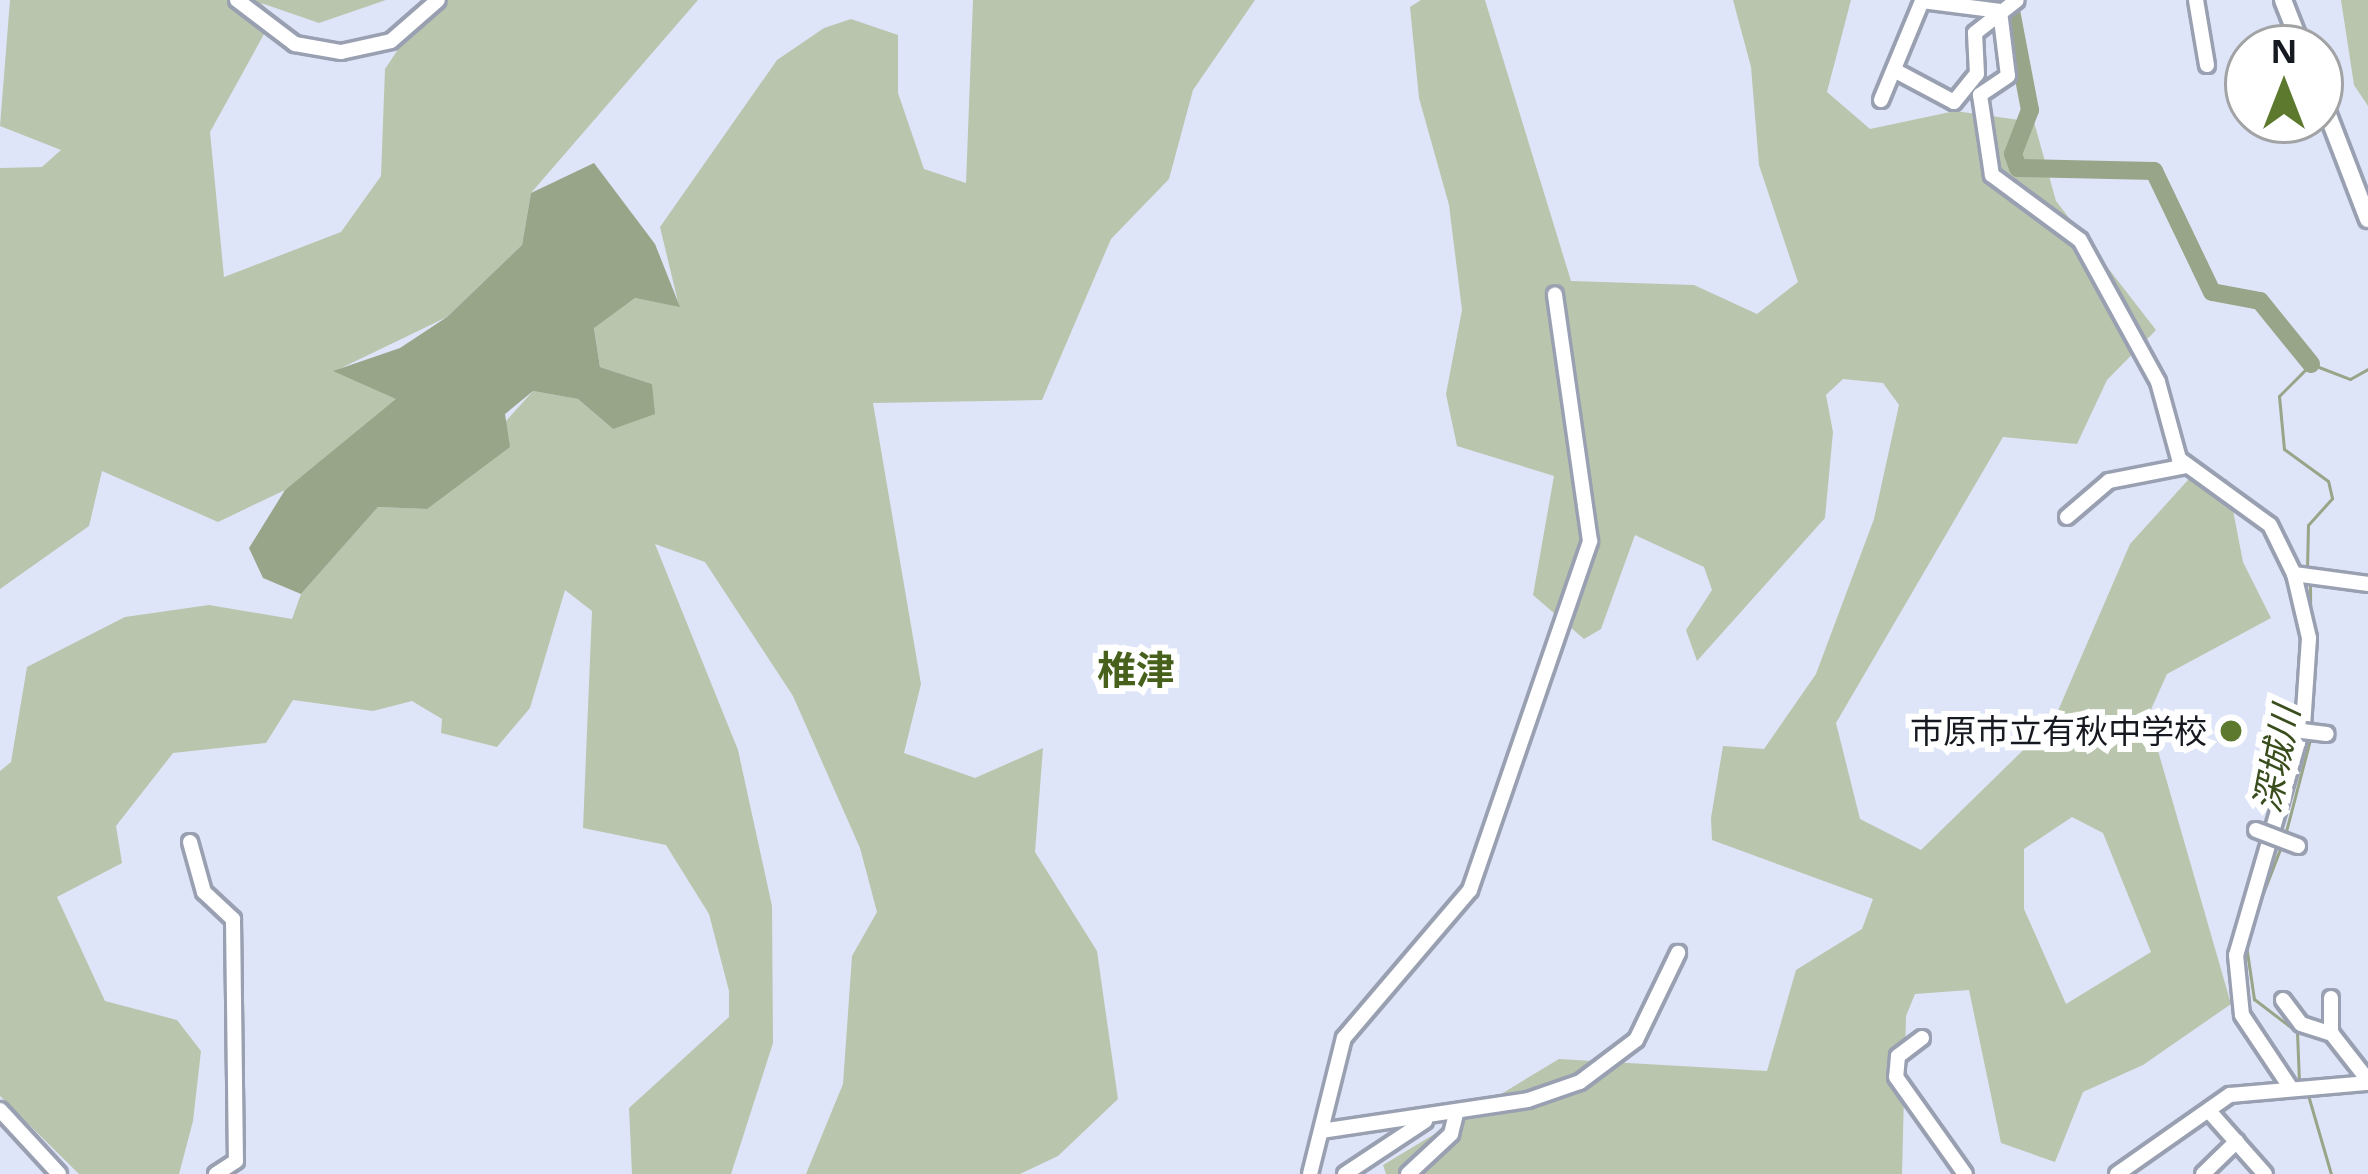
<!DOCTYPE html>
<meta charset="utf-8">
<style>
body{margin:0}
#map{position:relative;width:2368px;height:1174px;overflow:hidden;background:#dee5f8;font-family:"Open Sans","Noto Sans JP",sans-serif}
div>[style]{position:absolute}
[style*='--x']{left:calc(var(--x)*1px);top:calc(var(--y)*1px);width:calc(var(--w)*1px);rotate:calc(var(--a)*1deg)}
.green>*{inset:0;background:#bac5ad}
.water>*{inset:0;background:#98a588}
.stream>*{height:3px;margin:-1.5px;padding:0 1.5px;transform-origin:1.5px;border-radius:1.5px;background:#98a588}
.river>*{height:18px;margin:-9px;padding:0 9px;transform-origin:9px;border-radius:9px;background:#98a588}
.roads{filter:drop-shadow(3px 0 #99a0b1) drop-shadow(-3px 0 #99a0b1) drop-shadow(0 3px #99a0b1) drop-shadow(0 -3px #99a0b1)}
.minor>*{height:14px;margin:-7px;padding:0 7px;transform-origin:7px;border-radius:7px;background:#fff}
.major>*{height:16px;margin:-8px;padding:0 8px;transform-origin:8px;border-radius:8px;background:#fff}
.bridges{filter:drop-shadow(3px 0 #99a0b1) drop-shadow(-3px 0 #99a0b1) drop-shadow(0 3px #99a0b1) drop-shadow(0 -3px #99a0b1)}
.minor-bridge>*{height:14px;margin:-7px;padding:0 7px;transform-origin:7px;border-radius:7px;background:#fff}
.dots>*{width:33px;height:33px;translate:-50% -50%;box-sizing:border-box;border:6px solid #fff;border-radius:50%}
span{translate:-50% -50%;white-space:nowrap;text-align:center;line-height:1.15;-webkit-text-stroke:12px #fff;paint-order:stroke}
.poi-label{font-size:33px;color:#16191f}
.right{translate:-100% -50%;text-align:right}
.water-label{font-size:36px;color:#3a4d1d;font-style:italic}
.quarter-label{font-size:39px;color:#47611c;font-weight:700}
.north{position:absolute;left:2224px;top:24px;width:120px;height:120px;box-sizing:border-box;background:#fff;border:3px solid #a2a3a5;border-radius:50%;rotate:0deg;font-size:33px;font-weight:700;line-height:48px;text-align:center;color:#16191f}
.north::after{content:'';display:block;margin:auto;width:42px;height:54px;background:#5c792e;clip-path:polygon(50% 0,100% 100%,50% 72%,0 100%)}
</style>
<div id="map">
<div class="green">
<div style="clip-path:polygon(10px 0,386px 0,319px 23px,261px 3px,274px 16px,210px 132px,224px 277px,341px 232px,381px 176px,385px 69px,431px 0,698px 0,531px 193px,522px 245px,447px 317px,335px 371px,397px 399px,367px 426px,285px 490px,218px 522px,102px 471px,89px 526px,0 589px,0 168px,42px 167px,61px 150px,0 126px)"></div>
<div style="clip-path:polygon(973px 0,1255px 0,1193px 90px,1169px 179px,1111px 239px,1042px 400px,873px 403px,921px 684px,904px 753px,975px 778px,1043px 748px,1035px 852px,1097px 951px,1118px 1099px,1058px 1156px,1020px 1174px,806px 1174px,843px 1084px,852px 956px,877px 912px,860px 848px,793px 696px,705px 562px,655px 544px,738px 750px,772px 906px,773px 1043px,731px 1174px,632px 1174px,629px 1108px,729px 1017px,729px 991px,709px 914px,666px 845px,583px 828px,592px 611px,565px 590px,530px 708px,497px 747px,441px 733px,442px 719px,412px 701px,373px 711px,293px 700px,266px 743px,173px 753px,116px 826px,122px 863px,57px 897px,105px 1001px,177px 1020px,201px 1051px,193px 1121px,179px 1174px,79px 1174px,0 1096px,0 771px,11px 762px,27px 667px,125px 617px,209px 605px,292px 619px,301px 594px,378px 507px,427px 509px,533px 391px,578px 399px,613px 429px,652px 384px,600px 367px,594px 327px,635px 298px,679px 306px,660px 227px,777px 60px,824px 28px,851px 19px,898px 35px,898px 93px,924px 169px,966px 183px)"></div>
<div style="clip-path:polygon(evenodd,1421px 0,1485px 0,1571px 281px,1694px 285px,1757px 314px,1798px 282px,1759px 165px,1751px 67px,1733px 0,1851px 0,1827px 92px,1870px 129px,1955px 111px,2034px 122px,2056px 201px,2156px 330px,2107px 380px,2077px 444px,2003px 437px,1836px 723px,1860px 819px,1921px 850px,2054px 720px,2130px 544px,2188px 480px,2227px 479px,2243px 562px,2271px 618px,2167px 674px,2148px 716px,2231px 1004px,2143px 1065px,2083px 1092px,2055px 1162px,2001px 1143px,1969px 990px,1915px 994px,1906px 1016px,1902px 1174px,1386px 1174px,1383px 1165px,1559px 1059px,1767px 1071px,1796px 970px,1862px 929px,1873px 899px,1712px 840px,1711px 818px,1723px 746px,1764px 749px,1816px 674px,1874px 519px,1899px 405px,1883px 383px,1843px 379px,1826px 395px,1833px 432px,1825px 518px,1697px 661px,1686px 630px,1712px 590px,1704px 567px,1635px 535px,1601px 629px,1584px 639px,1533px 595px,1554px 476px,1457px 446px,1446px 394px,1462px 310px,1449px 205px,1419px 98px,1410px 7px,1421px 0,2072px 817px,2103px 833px,2151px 952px,2066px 1004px,2024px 909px,2024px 849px,2072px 817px)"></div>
<div style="clip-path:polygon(2341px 0,2368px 0,2368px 106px,2354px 85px)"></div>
</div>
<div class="water">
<div style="clip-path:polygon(594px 163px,655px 244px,680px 307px,635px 298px,594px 328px,600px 367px,652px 384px,655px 414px,613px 429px,578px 399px,533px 391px,505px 414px,510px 447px,427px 509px,378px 507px,301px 594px,263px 578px,249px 548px,285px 490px,396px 399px,333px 371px,400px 348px,447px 317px,522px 245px,531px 193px)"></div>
</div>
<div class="stream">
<div style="--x:2307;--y:569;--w:44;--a:-88.7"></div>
<div style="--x:2308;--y:525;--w:36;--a:-48"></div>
<div style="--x:2332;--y:498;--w:17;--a:-103"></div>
<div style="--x:2328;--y:481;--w:54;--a:-144"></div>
<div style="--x:2284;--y:449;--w:53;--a:-95.4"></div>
<div style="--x:2279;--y:396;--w:45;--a:-45"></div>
<div style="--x:2311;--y:364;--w:42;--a:21"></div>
<div style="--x:2350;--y:379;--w:21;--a:-29"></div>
<div style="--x:2310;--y:584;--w:140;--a:89.6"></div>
<div style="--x:2285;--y:835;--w:98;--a:-75.3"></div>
<div style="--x:2253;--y:919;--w:80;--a:-68.9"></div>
<div style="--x:2246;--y:945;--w:55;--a:81.6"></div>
<div style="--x:2254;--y:999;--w:54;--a:37.5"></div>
<div style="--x:2297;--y:1032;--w:50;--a:87.7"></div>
<div style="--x:2308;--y:1095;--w:82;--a:73.8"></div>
</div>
<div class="river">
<div style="--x:2009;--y:0;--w:112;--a:79.2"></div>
<div style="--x:2030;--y:110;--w:47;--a:111.1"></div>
<div style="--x:2013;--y:154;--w:15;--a:70"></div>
<div style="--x:2018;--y:168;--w:136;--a:1.3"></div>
<div style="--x:2154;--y:171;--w:134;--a:64.4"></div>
<div style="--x:2212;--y:292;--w:49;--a:10.6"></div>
<div style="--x:2260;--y:301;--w:81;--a:51"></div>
</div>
<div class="roads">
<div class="minor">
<div style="--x:237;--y:0;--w:73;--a:37.2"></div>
<div style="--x:295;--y:44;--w:47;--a:9.9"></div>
<div style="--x:341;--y:52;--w:51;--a:-12.4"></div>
<div style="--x:391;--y:41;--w:62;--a:-41.1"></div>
<div style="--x:2196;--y:0;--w:66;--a:80.4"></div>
<div style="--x:1894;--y:70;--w:68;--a:28.1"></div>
<div style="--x:1954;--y:102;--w:36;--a:-51"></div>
<div style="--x:1977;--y:74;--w:41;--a:-92.8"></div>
<div style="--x:1975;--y:33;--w:53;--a:-38.2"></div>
<div style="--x:1881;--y:100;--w:107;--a:-67.5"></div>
<div style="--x:1922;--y:1;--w:79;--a:7.3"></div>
<div style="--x:2000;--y:11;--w:65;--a:83"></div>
<div style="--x:2008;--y:76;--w:34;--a:146"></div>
<div style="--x:1980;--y:95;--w:81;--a:81.5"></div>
<div style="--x:1992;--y:175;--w:109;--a:36.5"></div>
<div style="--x:2080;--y:240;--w:162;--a:61.2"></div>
<div style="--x:2158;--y:382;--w:80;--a:74.7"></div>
<div style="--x:2179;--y:459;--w:112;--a:36"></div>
<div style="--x:2270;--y:525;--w:55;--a:63.9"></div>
<div style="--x:2294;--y:574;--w:66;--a:76.8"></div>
<div style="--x:2309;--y:638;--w:87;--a:93.9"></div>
<div style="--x:2303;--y:725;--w:240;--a:106.2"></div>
<div style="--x:2236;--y:955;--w:60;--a:84.3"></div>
<div style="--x:2242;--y:1015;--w:87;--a:56.3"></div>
<div style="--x:2067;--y:517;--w:55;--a:-40.6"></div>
<div style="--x:2109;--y:481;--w:79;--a:-10.9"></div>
<div style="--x:2294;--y:574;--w:75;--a:7.7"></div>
<div style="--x:190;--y:842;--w:52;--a:74.4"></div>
<div style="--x:204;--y:892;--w:40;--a:43"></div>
<div style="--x:233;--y:919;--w:242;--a:89.3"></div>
<div style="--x:236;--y:1161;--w:24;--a:147"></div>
<div style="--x:2331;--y:998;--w:35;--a:90"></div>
<div style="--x:2283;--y:1000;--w:30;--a:53"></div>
<div style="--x:2301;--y:1024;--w:33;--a:18"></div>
<div style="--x:2332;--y:1034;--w:58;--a:52"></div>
<div style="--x:1922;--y:1038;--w:30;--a:143"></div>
<div style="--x:1898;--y:1056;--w:21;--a:95"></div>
<div style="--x:1896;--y:1077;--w:119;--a:54.6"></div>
<div style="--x:0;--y:1110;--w:87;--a:47.3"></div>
<div style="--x:2209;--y:1111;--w:84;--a:48.4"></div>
<div style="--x:1321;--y:1131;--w:209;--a:-8.5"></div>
<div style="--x:1528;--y:1100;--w:55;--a:-19.1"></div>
<div style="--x:1580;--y:1082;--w:70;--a:-36.9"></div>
<div style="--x:1636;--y:1040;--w:97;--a:-64.2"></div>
<div style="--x:1310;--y:1174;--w:140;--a:-76"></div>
<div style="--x:1344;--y:1038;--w:194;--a:-49.6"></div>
<div style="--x:1470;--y:890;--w:369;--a:-71"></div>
<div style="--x:1590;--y:541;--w:249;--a:-98.1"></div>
<div style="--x:1345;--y:1174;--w:96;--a:-33.5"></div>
<div style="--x:1408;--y:1174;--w:59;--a:-42.9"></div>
<div style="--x:1451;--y:1134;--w:21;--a:-76"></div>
<div style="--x:2117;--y:1174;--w:138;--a:-35"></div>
<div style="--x:2230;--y:1095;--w:139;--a:-5"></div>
<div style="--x:2203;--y:1174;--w:47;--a:-44.1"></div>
</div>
<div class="major">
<div style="--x:2283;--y:0;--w:52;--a:68.4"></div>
<div style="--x:2320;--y:94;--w:134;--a:69"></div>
</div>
</div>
<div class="bridges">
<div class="minor-bridge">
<div style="--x:2278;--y:728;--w:49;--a:7"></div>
<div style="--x:2256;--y:830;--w:45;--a:20.9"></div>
</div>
</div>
<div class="dots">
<div style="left:2231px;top:731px;background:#5c792e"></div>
</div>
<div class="poi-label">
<span class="right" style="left:2207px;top:731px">市原市立有秋中学校</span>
</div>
<div class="water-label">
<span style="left:2276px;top:759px;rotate:-79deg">深城川</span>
</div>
<div class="quarter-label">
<span style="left:1136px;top:669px">椎津</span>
</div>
<div class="north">N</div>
</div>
